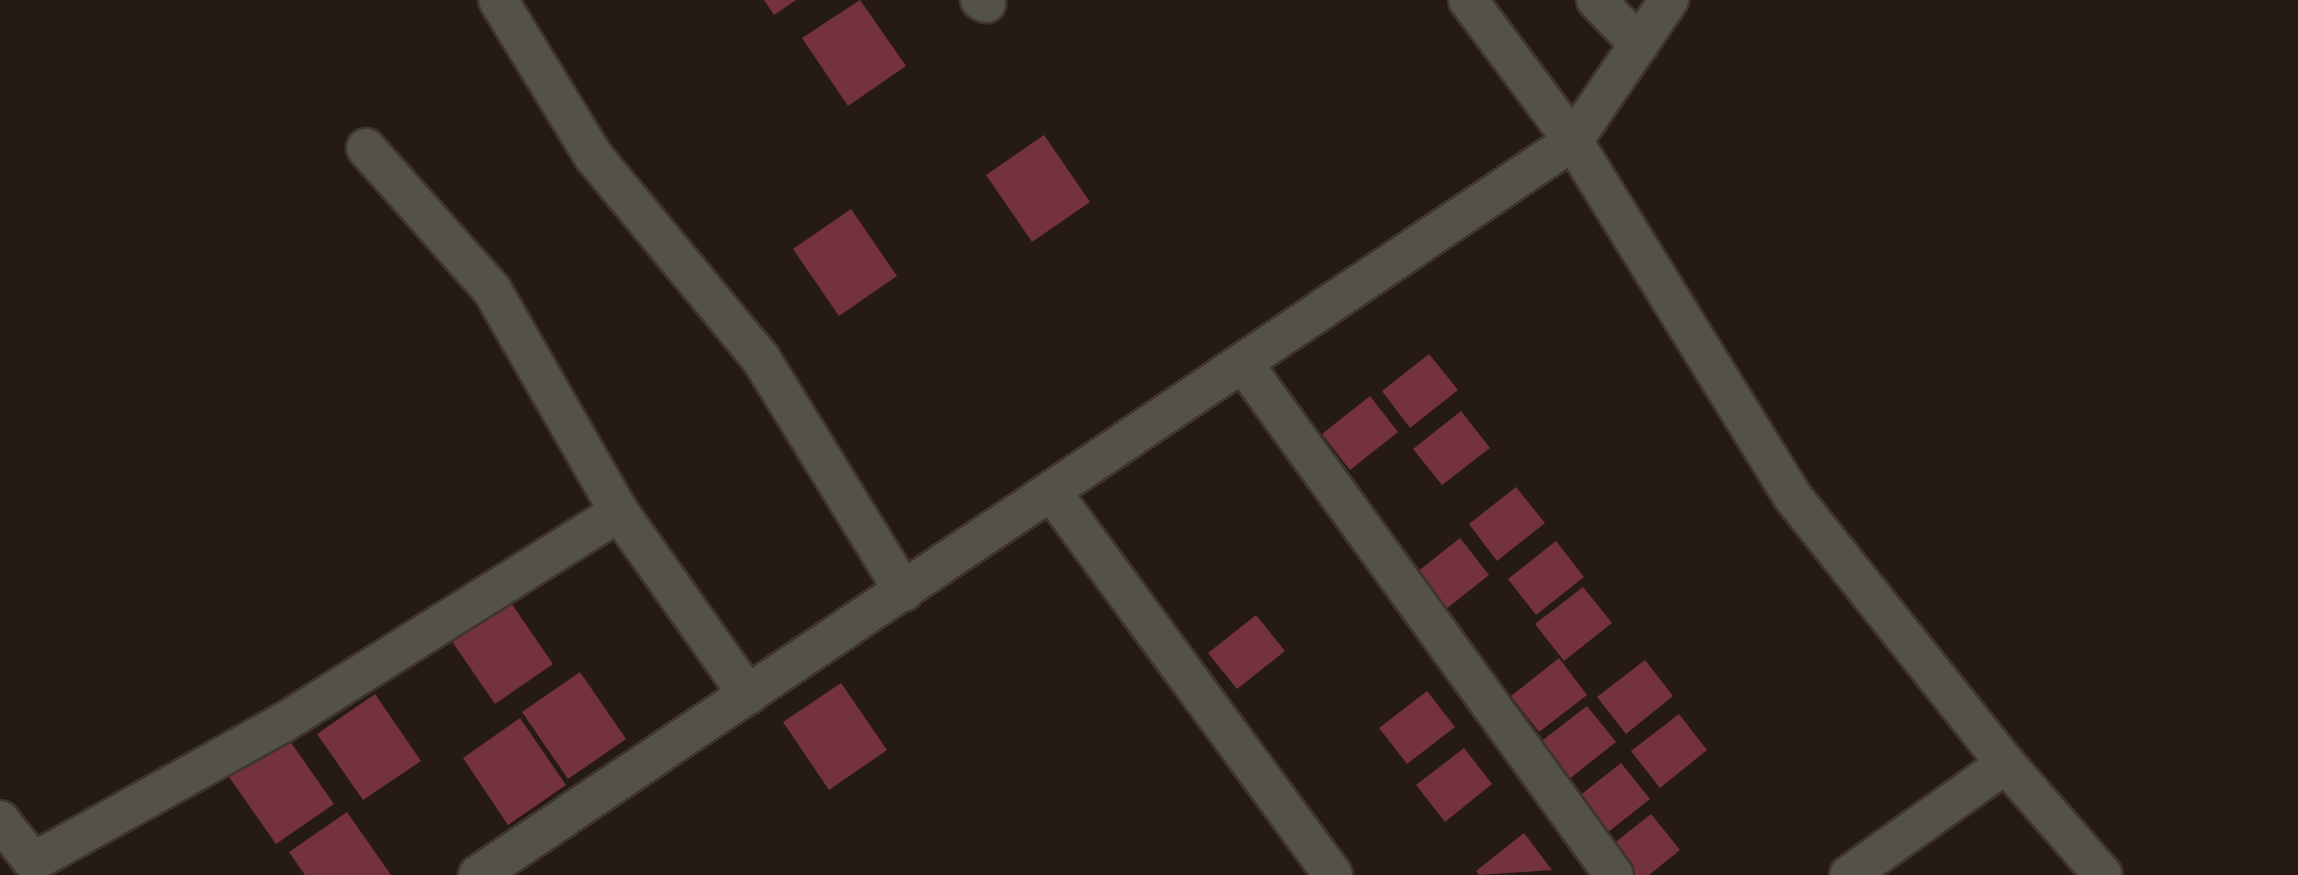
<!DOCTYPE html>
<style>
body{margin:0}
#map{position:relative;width:2298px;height:875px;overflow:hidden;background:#261a14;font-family:Quicksand,sans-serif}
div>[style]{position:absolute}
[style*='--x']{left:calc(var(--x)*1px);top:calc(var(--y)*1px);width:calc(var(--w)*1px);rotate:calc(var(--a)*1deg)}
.building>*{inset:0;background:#74323c}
.roads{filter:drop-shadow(2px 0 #3f342e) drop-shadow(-2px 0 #3f342e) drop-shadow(0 2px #3f342e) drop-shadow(0 -2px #3f342e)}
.minor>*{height:38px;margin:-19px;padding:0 19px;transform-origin:19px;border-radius:19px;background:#54514b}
span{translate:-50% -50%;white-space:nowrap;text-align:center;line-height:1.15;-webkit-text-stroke:7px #0b0605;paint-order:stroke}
</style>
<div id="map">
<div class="building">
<div style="clip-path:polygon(764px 0,796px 0,774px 15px)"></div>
<div style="clip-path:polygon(860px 0,906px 66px,848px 106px,802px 38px)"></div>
<div style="clip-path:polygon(1044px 135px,1090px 202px,1032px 242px,986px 175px)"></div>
<div style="clip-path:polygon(851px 209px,897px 276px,839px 316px,793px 249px)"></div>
<div style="clip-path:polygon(1429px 354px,1458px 390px,1410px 428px,1382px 391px)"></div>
<div style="clip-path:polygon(1370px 396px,1398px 432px,1350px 470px,1322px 434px)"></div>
<div style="clip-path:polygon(1461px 411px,1490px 448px,1442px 485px,1413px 449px)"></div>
<div style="clip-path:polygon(1516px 487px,1545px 523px,1497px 561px,1469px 524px)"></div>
<div style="clip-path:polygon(1460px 538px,1489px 575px,1441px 613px,1412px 576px)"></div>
<div style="clip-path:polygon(1556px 541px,1584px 577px,1536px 615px,1508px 579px)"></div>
<div style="clip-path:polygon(1583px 587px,1612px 623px,1564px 661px,1535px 624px)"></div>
<div style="clip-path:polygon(507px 597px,553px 664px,495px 704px,449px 637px)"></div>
<div style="clip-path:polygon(1256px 615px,1285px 651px,1237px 689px,1208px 653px)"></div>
<div style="clip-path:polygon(1559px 658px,1587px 695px,1539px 732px,1511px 696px)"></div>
<div style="clip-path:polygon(1645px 660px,1673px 696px,1626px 734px,1597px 697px)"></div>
<div style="clip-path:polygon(580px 672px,626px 739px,568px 779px,522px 712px)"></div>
<div style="clip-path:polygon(841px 683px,887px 750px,829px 790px,783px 722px)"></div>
<div style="clip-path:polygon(1427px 691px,1455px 727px,1407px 764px,1379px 728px)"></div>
<div style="clip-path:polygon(375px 694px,421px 761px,363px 800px,317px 734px)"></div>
<div style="clip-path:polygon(1587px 706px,1616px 742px,1568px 780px,1539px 743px)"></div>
<div style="clip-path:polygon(1679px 714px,1707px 750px,1660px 788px,1631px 751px)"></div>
<div style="clip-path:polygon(520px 718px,566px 785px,508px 825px,463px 758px)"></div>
<div style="clip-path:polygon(287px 737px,334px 804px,276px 844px,229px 777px)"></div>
<div style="clip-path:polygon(1464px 748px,1492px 784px,1445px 822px,1416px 785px)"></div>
<div style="clip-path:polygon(1621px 763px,1650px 799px,1602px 837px,1574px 800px)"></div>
<div style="clip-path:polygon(347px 812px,391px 875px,305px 875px,289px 852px)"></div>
<div style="clip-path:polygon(1651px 814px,1680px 850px,1649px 875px,1621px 875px,1603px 852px)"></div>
<div style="clip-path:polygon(1524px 833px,1552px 870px,1479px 875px,1476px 871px)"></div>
</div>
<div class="roads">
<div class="minor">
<div style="--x:498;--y:0;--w:184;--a:58.6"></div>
<div style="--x:594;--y:157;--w:262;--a:50.4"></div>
<div style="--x:761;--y:359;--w:273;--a:58.4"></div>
<div style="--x:980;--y:0;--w:7;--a:27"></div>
<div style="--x:1468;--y:0;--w:176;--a:53.3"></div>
<div style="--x:1573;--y:141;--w:171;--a:-55.8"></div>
<div style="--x:1596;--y:0;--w:62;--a:45.7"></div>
<div style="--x:366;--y:148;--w:190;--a:48.4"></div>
<div style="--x:492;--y:290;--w:256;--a:60.2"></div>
<div style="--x:619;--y:512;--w:224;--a:54.8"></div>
<div style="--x:1243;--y:363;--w:632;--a:54.07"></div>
<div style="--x:1051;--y:491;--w:476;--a:53.7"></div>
<div style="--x:0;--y:820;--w:53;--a:51.8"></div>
<div style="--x:33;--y:862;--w:286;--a:-29.1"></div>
<div style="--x:283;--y:723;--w:397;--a:-32.1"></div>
<div style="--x:478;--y:875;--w:1318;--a:-33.83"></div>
<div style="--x:1573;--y:141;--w:417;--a:58.3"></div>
<div style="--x:1792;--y:496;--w:343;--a:51.4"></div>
<div style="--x:1849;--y:875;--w:192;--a:-35.3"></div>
<div style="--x:2006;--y:764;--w:147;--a:48.9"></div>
</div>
</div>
</div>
